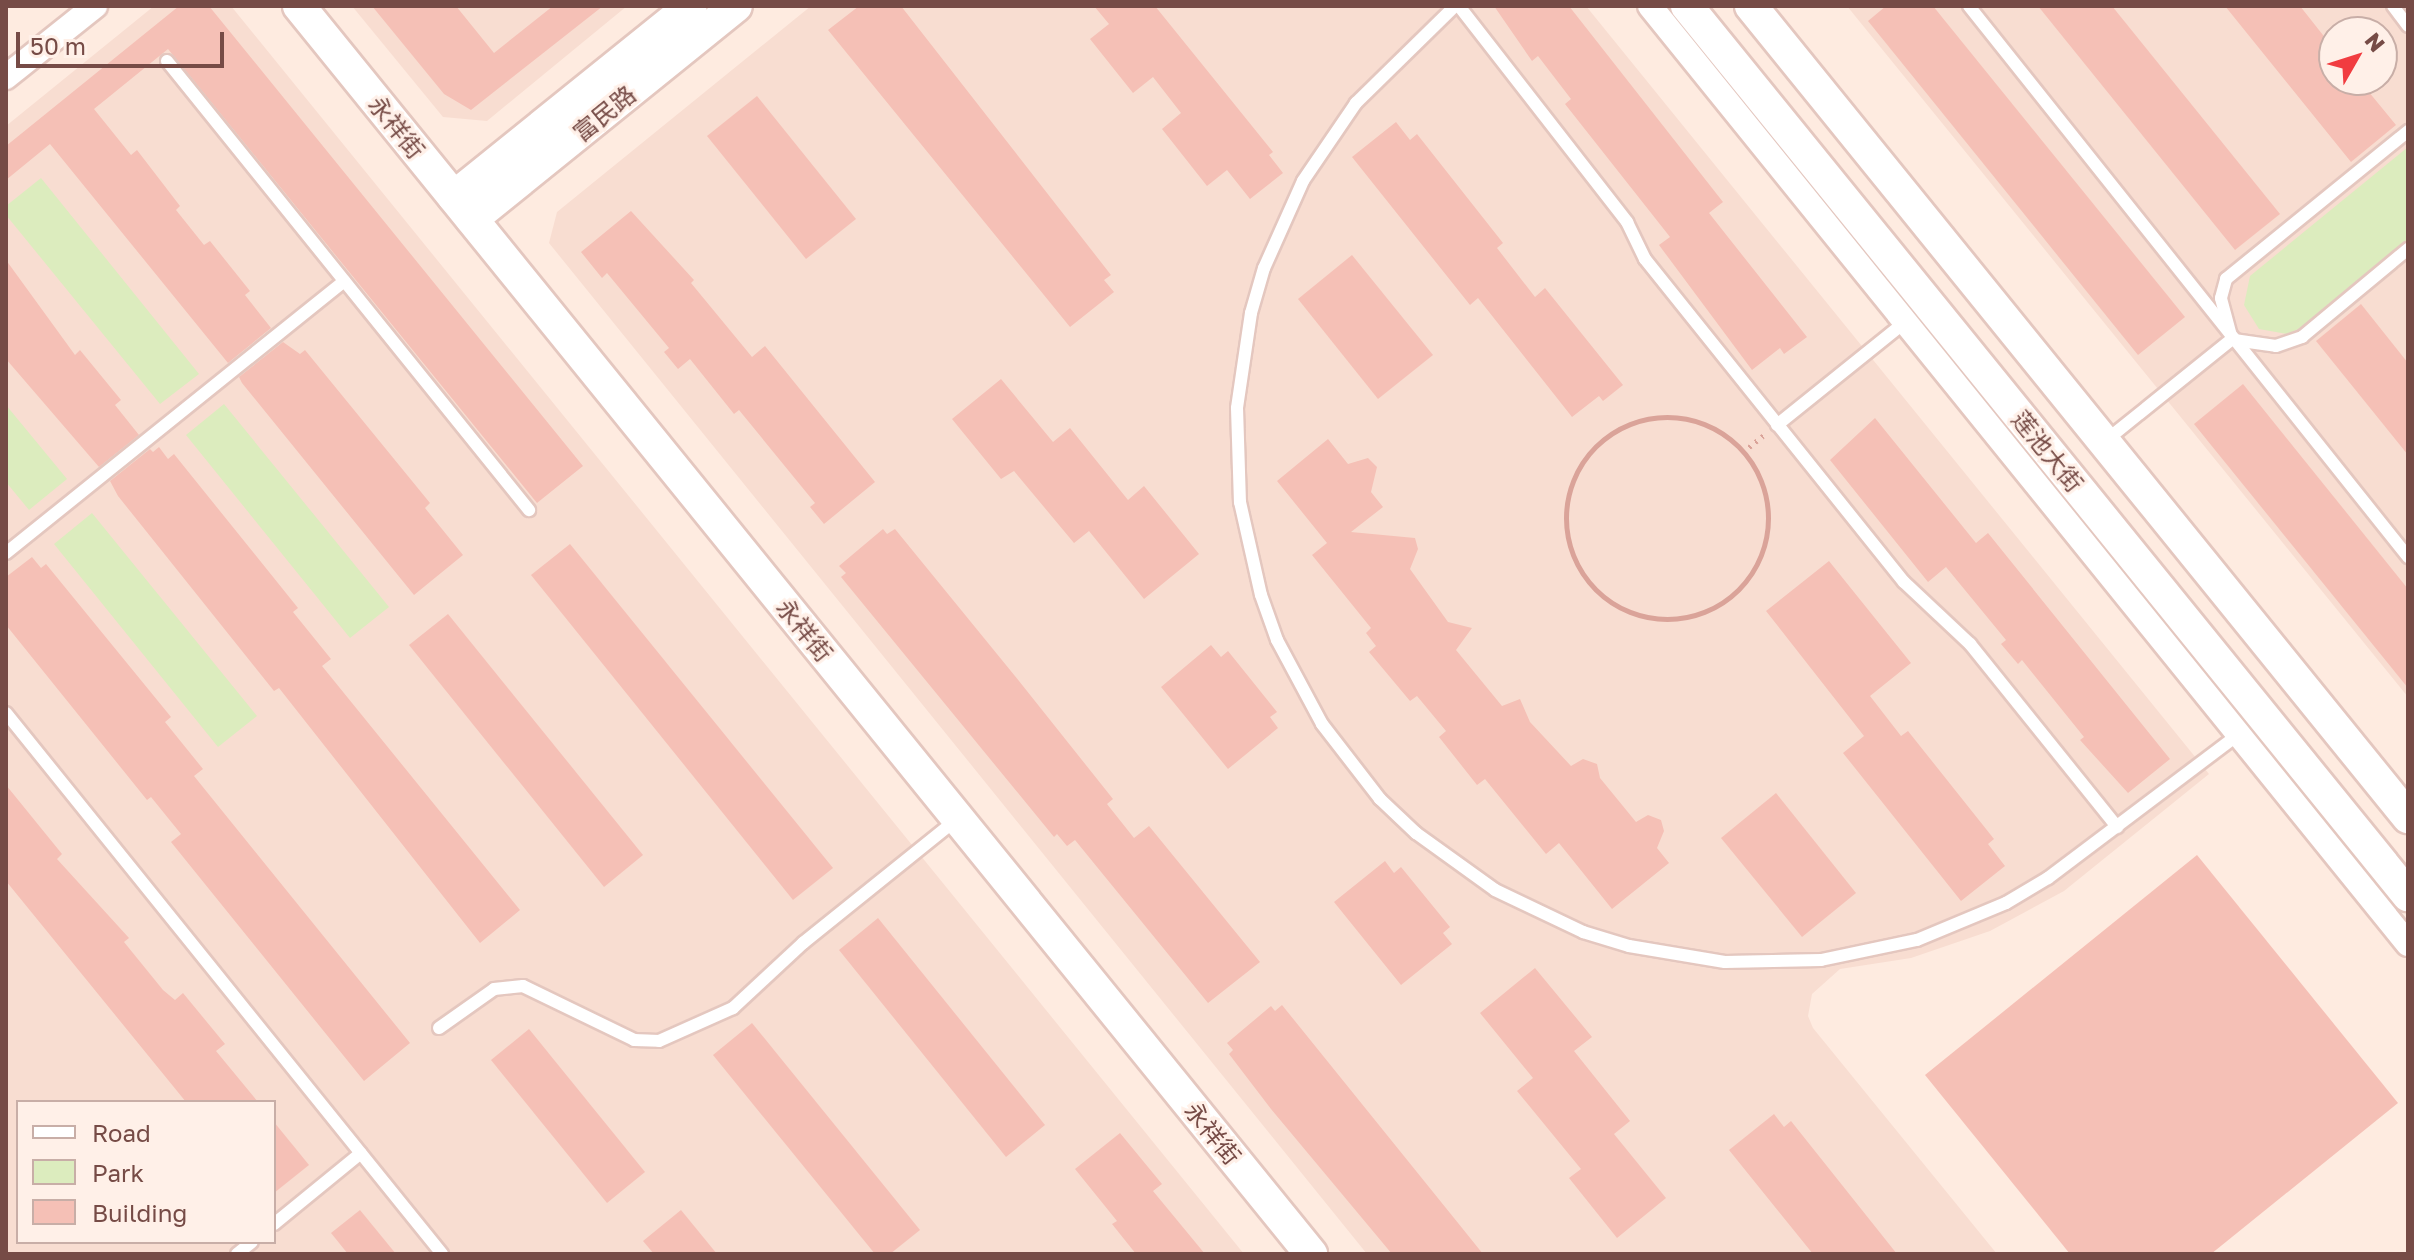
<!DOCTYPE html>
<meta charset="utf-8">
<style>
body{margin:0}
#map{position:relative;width:2414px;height:1260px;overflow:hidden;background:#feebe0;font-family:"Golos Text","Noto Sans SC",sans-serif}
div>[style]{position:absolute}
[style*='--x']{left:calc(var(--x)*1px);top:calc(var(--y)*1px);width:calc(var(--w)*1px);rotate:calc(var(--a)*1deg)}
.residential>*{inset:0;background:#f8ddd1}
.green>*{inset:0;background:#dcecbe}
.building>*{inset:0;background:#f5c0b6}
.path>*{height:5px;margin-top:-2.5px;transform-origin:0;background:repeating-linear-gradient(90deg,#daa399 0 2px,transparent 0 8px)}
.path>.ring{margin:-2.5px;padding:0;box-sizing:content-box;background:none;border:5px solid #daa399;border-radius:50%}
.roads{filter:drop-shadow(2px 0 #e4c7bf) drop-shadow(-2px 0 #e4c7bf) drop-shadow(0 2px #e4c7bf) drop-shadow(0 -2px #e4c7bf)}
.lane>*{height:12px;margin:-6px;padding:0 6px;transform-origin:6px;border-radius:6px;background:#fff}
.street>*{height:24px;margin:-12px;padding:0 12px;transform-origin:12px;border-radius:12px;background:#fff}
.secondary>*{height:32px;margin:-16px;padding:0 16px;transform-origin:16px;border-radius:16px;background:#fff}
span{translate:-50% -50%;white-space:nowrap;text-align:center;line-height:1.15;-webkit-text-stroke:6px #fff0e8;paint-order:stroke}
.street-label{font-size:24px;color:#764b46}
.frame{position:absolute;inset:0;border:8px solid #764b46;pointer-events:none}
.legend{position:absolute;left:16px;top:1100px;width:260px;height:144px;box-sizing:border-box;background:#fff0e8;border:2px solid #c8aea7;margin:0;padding:10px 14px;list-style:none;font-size:24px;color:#764b46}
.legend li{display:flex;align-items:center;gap:16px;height:40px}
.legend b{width:40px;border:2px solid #c8aea7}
.north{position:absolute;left:2318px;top:16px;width:80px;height:80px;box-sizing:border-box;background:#fff0e8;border:2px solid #c8aea7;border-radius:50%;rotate:51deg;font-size:22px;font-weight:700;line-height:32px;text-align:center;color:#764b46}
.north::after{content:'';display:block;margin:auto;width:28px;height:36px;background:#f13c40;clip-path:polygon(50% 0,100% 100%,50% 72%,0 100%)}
.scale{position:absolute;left:16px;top:32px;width:208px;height:36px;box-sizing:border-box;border:4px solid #764b46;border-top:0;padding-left:10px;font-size:24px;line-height:28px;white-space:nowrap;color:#764b46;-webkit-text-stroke:6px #fff0e8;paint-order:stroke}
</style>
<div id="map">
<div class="residential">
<div style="clip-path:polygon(evenodd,154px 6px,231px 6px,1244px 1254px,6px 1254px,6px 126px,154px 6px,18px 1102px,274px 1102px,274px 1242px,18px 1242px,18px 1102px)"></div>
<div style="clip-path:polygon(352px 6px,627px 6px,487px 121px,443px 117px)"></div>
<div style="clip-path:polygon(811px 6px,1586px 6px,2209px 774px,2064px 891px,1990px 931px,1911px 958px,1840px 969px,1812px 994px,1808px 1016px,1813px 1028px,1997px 1254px,1367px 1254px,549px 243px,557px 212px)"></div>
<div style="clip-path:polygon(evenodd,1847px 6px,2408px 6px,2408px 697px,1847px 6px,2334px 32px,2382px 32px,2382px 80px,2334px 80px,2334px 32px)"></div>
</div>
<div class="green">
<div style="clip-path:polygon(2408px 147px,2408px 241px,2312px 323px,2287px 334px,2259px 329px,2244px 305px,2250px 276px)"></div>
<div style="clip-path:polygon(41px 178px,199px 374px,160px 404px,6px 215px,6px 206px)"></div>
<div style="clip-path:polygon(224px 404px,389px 607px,350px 638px,186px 435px)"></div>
<div style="clip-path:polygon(6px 405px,67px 479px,29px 510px,6px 482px)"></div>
<div style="clip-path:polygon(92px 513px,257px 716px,218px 747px,54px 544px)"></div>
</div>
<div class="building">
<div style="clip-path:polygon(179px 6px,209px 6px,583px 466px,537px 503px,168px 49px,94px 109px,131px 155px,137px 150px,180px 206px,176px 210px,204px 245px,210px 241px,250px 291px,245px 295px,271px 328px,228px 363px,50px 144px,6px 180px,6px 146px)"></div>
<div style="clip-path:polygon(372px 6px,456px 6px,494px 53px,553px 6px,603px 6px,471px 110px,444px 94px)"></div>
<div style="clip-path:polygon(859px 6px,901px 6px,1111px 275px,1104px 280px,1114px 292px,1070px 327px,828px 30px)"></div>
<div style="clip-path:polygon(1094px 6px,1155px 6px,1273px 152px,1269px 155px,1283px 173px,1250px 199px,1227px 170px,1207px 186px,1162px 129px,1181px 113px,1153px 77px,1133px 93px,1090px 39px,1109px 24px)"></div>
<div style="clip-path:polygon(1494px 6px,1569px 6px,1723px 202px,1709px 213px,1807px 337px,1784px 354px,1780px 348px,1752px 370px,1659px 245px,1670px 237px,1565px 104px,1571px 99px,1538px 56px,1532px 61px)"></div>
<div style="clip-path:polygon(1886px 6px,1933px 6px,2185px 317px,2138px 355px,1868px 21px)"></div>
<div style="clip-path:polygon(2038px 6px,2112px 6px,2280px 214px,2235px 250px)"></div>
<div style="clip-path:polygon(2225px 6px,2300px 6px,2334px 49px,2334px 80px,2359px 80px,2396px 125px,2351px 162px)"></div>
<div style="clip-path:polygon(757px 96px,856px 219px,806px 259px,707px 136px)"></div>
<div style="clip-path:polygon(1396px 122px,1410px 140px,1417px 134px,1503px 243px,1497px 248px,1535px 297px,1545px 288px,1623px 385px,1603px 401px,1599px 396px,1572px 417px,1478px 298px,1470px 305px,1352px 157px)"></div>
<div style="clip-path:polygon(631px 211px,694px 280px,691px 283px,752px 357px,765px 346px,875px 482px,824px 524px,810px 507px,815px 503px,739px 410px,734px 414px,690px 359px,678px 369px,664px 352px,669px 348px,607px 273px,602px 278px,581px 252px)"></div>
<div style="clip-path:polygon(1352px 255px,1433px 355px,1378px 399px,1298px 299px)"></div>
<div style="clip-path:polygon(6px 260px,75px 355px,80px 350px,121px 400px,115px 405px,139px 435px,99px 467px,6px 359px)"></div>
<div style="clip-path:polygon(2361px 304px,2408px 363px,2408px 455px,2316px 341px)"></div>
<div style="clip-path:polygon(283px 342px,300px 354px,305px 350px,430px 503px,425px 508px,463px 555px,414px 595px,242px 383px,239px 377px)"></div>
<div style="clip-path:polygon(1001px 379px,1053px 442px,1070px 428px,1128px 500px,1144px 486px,1199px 554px,1144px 599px,1089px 531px,1074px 543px,1014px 471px,1001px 479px,952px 419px)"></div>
<div style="clip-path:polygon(2243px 384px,2408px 589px,2408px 688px,2194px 424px)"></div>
<div style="clip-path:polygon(1875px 418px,1976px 543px,1988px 533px,2170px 759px,2128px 793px,2080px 740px,2084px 737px,2022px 660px,2018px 664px,2001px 644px,2006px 640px,1946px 567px,1928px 582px,1830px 460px)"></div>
<div style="clip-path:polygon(1328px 439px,1348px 464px,1368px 458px,1377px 467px,1371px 492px,1383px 507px,1351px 532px,1415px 538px,1418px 549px,1410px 569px,1448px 622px,1472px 628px,1456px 650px,1502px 706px,1520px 699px,1530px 722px,1571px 766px,1583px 759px,1597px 764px,1600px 778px,1636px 822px,1648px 815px,1661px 820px,1664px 831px,1657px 848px,1669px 863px,1612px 909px,1559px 843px,1546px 854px,1485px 779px,1477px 785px,1439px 737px,1446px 731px,1417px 696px,1410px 701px,1369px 652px,1376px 646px,1366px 633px,1371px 628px,1312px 555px,1327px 543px,1277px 481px)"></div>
<div style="clip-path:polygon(159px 447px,168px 459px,174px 454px,298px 608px,293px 612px,331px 659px,322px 666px,520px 910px,480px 943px,279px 688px,274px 691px,118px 496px,110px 481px,150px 449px,153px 452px)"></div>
<div style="clip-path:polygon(883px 529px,887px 534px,895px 529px,1019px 681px,1113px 799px,1107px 804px,1134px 838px,1149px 826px,1260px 962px,1208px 1003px,1075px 840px,1067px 846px,1057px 834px,1054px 837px,841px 577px,846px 573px,839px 566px)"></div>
<div style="clip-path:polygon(570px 544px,833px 868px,793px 900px,531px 575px)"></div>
<div style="clip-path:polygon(32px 557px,41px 568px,46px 564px,171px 717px,165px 722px,203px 769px,194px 776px,410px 1043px,364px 1081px,171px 842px,181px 834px,151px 797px,147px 800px,6px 625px,6px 577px)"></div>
<div style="clip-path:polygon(1829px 561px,1911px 663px,1870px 696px,1901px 736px,1908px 731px,1994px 839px,1988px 844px,2005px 866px,1961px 901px,1843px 753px,1864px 736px,1766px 611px)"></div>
<div style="clip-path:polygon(448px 614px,643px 855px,604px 887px,409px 645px)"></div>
<div style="clip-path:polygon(1211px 645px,1221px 657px,1228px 651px,1277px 712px,1270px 717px,1278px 728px,1228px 769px,1161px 687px)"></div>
<div style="clip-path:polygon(6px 785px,62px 854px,57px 859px,129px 938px,124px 942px,163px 990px,175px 1000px,183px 993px,225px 1044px,216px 1051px,258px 1102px,186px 1102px,6px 881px)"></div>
<div style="clip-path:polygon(1776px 793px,1856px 893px,1802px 937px,1721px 838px)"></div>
<div style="clip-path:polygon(2197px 855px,2398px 1103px,2211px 1254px,2070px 1254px,1925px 1075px)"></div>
<div style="clip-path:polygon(1385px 861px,1394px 873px,1401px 867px,1450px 927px,1443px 933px,1452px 944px,1401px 985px,1334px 902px)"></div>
<div style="clip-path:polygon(878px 918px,1045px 1125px,1006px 1157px,839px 950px)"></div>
<div style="clip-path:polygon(1535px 968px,1592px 1037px,1574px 1051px,1630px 1121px,1614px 1134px,1666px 1198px,1617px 1238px,1569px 1178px,1581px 1169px,1517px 1091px,1533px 1078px,1480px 1013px)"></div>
<div style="clip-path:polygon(1282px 1005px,1454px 1218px,1483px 1254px,1392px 1254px,1271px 1109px,1229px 1054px,1233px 1050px,1227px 1043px,1271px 1006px,1275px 1011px)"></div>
<div style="clip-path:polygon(752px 1023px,920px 1230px,890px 1254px,875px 1254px,713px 1055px)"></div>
<div style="clip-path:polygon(529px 1029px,645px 1172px,607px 1203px,491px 1060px)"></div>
<div style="clip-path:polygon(1774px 1114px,1784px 1127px,1791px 1121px,1897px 1254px,1813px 1254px,1729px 1150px)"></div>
<div style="clip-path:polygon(274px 1122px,309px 1165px,274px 1193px)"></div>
<div style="clip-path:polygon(1120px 1133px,1162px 1184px,1153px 1191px,1205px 1254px,1136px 1254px,1112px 1224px,1117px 1221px,1075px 1169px)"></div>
<div style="clip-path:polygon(360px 1210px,396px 1254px,348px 1254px,331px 1233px)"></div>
<div style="clip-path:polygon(681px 1210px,717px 1254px,654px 1254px,643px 1241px)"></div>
</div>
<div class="path">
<div class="ring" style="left:1566px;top:417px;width:197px;height:197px"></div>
<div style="--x:1743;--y:452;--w:27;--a:-39"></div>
</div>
<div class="roads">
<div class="lane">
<div style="--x:1455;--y:6;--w:139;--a:135.6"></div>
<div style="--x:1356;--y:103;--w:94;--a:124.2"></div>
<div style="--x:1303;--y:181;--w:95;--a:114.1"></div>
<div style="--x:1264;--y:268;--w:47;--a:106.1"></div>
<div style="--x:1251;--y:313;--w:96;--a:98.4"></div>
<div style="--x:1237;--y:408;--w:94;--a:88.2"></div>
<div style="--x:1240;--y:502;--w:95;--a:77.3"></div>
<div style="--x:1261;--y:595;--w:48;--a:70.4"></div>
<div style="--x:1277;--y:640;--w:95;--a:61.8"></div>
<div style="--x:1322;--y:724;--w:95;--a:52.3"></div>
<div style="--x:1380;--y:799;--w:50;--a:43.4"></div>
<div style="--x:1416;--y:833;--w:97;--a:35.8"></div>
<div style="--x:1495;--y:890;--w:98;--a:25.5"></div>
<div style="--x:1583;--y:932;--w:48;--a:16.9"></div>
<div style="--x:1629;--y:946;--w:97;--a:9.5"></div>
<div style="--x:1725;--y:962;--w:96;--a:-1.2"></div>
<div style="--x:1821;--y:960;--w:98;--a:-11.8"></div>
<div style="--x:1917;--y:940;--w:96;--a:-22.6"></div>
<div style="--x:2006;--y:903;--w:49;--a:-30.8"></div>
<div style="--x:2048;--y:878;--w:239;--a:-37"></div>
<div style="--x:1459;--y:6;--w:274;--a:52.1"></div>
<div style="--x:1627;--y:222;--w:41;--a:64.1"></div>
<div style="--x:1645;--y:259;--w:414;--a:51.3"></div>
<div style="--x:1904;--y:582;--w:91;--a:43.2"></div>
<div style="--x:1970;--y:644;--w:235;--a:51.2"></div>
<div style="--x:1969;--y:6;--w:705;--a:51.45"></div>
<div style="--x:2393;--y:6;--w:25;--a:53"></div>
<div style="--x:167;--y:61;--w:577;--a:51.12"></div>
<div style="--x:2230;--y:332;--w:35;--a:-105"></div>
<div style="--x:2221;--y:298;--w:20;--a:-75"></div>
<div style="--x:2226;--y:279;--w:235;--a:-39.1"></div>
<div style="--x:2234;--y:340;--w:42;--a:8.1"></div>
<div style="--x:2276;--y:346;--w:28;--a:-19"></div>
<div style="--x:2302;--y:337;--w:138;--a:-39.7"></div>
<div style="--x:1777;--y:425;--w:164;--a:-38.8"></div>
<div style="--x:2104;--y:442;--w:164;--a:-38.8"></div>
<div style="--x:6;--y:553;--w:434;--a:-38.8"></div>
<div style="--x:6;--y:713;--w:695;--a:51.13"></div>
<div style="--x:439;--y:1028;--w:67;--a:-35.3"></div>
<div style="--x:494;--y:989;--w:29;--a:-6"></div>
<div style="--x:523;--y:986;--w:123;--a:25.9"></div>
<div style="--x:634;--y:1040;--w:25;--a:2"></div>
<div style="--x:659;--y:1041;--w:81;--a:-24"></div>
<div style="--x:733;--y:1008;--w:96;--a:-42.9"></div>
<div style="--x:803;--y:943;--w:196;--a:-38.8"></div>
<div style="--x:274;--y:1224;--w:112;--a:-39.2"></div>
<div style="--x:237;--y:1254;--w:19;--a:-39"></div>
</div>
<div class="street">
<div style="--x:1650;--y:6;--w:1206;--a:51.06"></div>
<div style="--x:6;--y:77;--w:114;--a:-38.6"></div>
</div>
<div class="secondary">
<div style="--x:299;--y:6;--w:1607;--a:50.96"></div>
<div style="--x:1687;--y:6;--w:1145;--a:50.96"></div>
<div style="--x:1751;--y:6;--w:1044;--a:50.99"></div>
<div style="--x:454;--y:197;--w:304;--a:-38.9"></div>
<div style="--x:472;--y:219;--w:339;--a:-38.9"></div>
</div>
</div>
<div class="street-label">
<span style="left:604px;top:113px;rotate:-39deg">富民路</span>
<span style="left:397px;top:127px;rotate:51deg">永祥街</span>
<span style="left:2048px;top:451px;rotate:51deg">莲池大街</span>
<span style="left:805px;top:630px;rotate:51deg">永祥街</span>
<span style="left:1213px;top:1133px;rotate:51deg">永祥街</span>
</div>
<div class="frame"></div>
<ul class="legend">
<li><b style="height:10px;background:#fff"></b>Road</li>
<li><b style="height:22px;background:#dcecbe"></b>Park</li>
<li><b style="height:22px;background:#f5c0b6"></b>Building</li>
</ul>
<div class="north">N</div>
<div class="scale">50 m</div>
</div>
